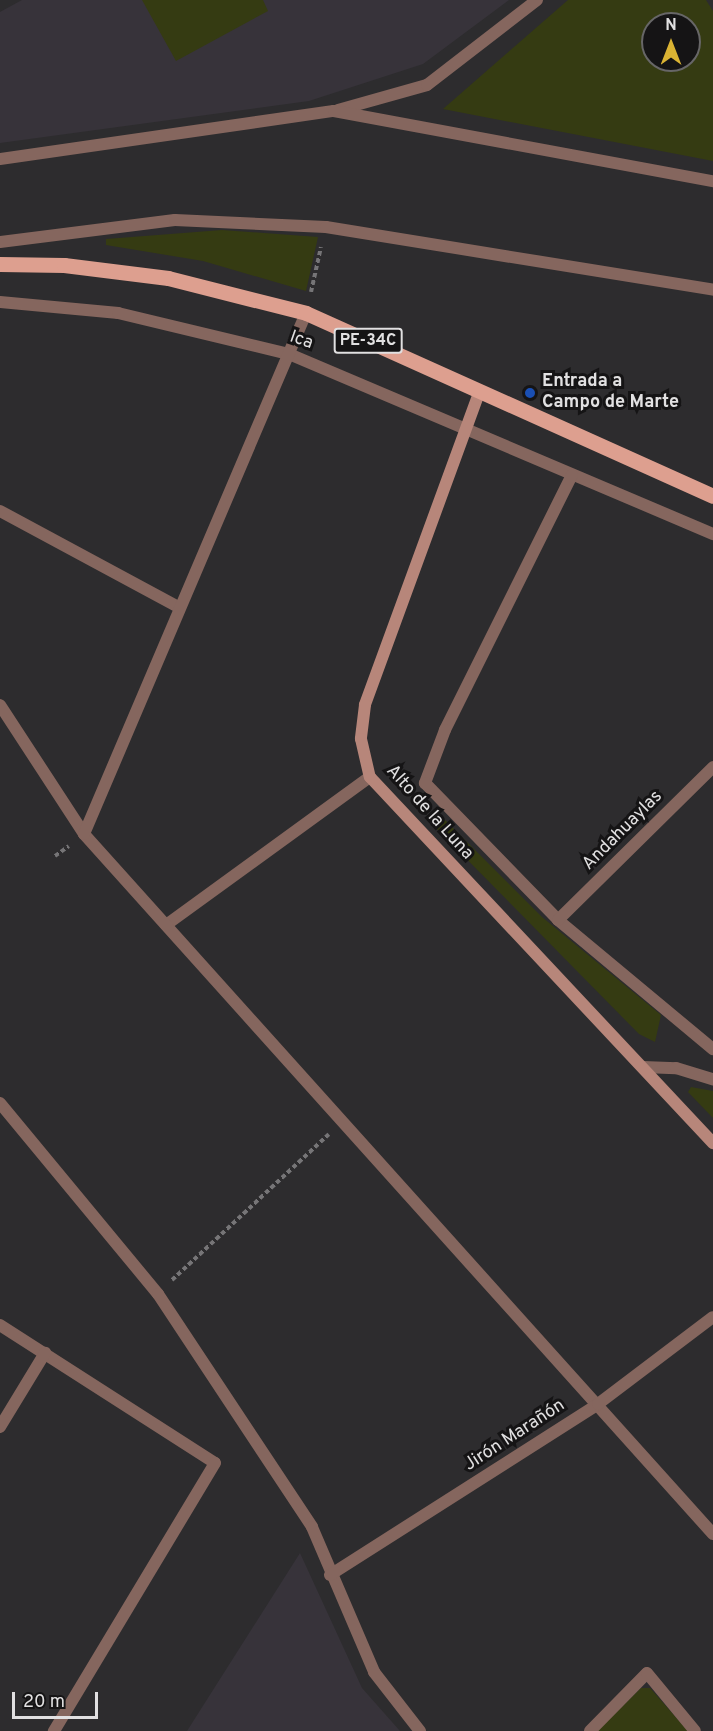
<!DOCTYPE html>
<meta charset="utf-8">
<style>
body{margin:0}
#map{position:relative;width:713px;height:1731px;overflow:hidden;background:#2d2c2e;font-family:Overpass,sans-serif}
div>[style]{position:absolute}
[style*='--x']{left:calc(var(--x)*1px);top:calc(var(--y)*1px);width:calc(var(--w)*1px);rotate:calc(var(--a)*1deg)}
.built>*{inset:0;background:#37333a}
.green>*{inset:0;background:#353b12}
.path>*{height:4px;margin-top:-2px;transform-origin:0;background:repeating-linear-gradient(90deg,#767577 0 4.5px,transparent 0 7.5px)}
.lane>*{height:12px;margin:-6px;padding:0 6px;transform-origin:6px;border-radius:6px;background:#85665e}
.street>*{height:12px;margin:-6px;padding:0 6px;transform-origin:6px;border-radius:6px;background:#85665e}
.secondary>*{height:12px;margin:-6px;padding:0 6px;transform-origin:6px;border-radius:6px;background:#b7867a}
.primary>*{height:15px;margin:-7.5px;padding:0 7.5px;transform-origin:7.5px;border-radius:7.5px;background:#dd9f8f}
.dots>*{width:16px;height:16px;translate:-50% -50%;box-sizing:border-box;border:3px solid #151415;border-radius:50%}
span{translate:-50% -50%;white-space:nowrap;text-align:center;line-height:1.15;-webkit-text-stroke:6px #151415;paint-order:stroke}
.shield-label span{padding:2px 4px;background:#151415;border:2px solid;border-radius:4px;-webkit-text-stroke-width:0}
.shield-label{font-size:16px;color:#e1e0e1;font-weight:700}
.street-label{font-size:18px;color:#e1e0e1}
.poi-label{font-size:18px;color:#e1e0e1;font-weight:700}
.left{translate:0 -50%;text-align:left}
.north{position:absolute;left:641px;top:12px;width:60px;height:60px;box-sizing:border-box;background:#151415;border:2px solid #676667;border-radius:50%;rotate:0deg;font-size:16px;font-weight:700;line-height:24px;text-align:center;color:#e1e0e1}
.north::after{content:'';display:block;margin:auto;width:21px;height:27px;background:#dab333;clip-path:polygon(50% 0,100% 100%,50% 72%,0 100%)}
.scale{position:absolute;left:12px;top:1692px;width:86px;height:27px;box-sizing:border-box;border:3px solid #e1e0e1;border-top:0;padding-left:8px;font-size:18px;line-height:21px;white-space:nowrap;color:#e1e0e1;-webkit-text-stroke:4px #151415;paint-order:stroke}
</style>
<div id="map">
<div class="built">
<div style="clip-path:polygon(22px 0,509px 0,423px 64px,309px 101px,0 143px,0 12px)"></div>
<div style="clip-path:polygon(300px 1553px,362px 1688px,400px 1731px,187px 1731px)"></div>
</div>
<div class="green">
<div style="clip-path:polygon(142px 0,263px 0,268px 11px,176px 61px)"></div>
<div style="clip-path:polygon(evenodd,568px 0,706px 0,713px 11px,713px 161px,443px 109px,568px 0,653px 24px,689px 24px,689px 60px,653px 60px,653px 24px)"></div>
<div style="clip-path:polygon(222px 230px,318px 237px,306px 291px,203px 261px,106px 245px,106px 239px)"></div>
<div style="clip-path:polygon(442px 817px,542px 917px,661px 1015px,655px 1042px,639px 1034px,433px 825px)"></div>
<div style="clip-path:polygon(691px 1087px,713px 1091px,713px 1118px,688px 1092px)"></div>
<div style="clip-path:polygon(641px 1688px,650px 1688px,688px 1731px,597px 1731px)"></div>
</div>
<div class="path">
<div style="--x:311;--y:292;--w:46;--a:-77.5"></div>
<div style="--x:55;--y:856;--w:17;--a:-36"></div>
<div style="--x:172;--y:1280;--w:214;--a:-42.9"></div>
</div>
<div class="lane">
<div style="--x:0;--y:511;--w:202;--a:28.3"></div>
<div style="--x:166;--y:925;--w:252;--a:-36"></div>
<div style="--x:590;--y:1731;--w:81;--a:-45.5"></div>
<div style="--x:647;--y:1673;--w:75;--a:50.4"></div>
</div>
<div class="street">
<div style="--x:338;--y:110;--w:92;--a:-15.7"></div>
<div style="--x:427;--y:85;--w:139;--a:-37.7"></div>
<div style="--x:0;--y:159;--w:337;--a:-8.2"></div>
<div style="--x:334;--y:111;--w:385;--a:10.5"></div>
<div style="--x:0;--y:242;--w:176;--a:-7.2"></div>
<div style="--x:175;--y:220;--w:151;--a:2.7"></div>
<div style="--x:326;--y:227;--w:392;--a:9.2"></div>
<div style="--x:0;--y:302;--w:119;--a:5.3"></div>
<div style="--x:118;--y:313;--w:176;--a:13.5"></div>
<div style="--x:289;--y:354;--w:461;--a:23"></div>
<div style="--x:572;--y:475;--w:285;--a:116.5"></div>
<div style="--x:445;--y:730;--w:57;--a:110.7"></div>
<div style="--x:425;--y:783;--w:191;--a:45.8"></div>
<div style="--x:558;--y:920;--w:202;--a:39.8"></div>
<div style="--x:0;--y:705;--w:154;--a:56.9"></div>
<div style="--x:84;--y:834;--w:941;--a:48.06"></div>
<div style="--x:84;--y:834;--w:566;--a:-66.92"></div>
<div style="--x:558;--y:920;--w:218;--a:-44.6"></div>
<div style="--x:643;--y:1067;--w:33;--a:2"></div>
<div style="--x:676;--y:1068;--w:39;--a:17"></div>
<div style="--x:0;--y:1103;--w:248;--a:50.4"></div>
<div style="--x:158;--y:1294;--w:279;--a:56.5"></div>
<div style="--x:312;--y:1527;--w:158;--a:66.8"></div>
<div style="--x:374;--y:1672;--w:75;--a:52.1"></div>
<div style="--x:0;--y:1325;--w:255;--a:32.7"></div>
<div style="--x:215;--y:1463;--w:313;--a:121"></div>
<div style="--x:0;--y:1427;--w:87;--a:-58.7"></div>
<div style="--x:330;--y:1575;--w:318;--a:-32.5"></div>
<div style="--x:598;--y:1404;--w:144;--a:-37.1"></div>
</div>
<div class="secondary">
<div style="--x:479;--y:393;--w:332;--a:110.1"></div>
<div style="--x:365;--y:705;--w:34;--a:97"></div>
<div style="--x:361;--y:739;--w:39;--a:77"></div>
<div style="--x:370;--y:777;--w:502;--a:46.86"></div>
</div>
<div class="primary">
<div style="--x:0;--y:264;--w:64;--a:0.9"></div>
<div style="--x:64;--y:265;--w:105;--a:7.1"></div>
<div style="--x:168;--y:278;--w:142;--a:14.2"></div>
<div style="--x:306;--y:313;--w:446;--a:24.2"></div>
</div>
<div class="dots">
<div style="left:530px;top:393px;background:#1a4fb4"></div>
</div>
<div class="shield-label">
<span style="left:368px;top:341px">PE-34C</span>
</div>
<div class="street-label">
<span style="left:301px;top:341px;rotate:19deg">Ica</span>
<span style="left:429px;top:813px;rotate:48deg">Alto de la Luna</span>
<span style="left:623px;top:831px;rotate:-45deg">Andahuaylas</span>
<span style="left:515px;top:1436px;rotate:-33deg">Jirón Marañón</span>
</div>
<div class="poi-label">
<span class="left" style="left:542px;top:393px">Entrada a<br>Campo de Marte</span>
</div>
<div class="north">N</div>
<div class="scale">20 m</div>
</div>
